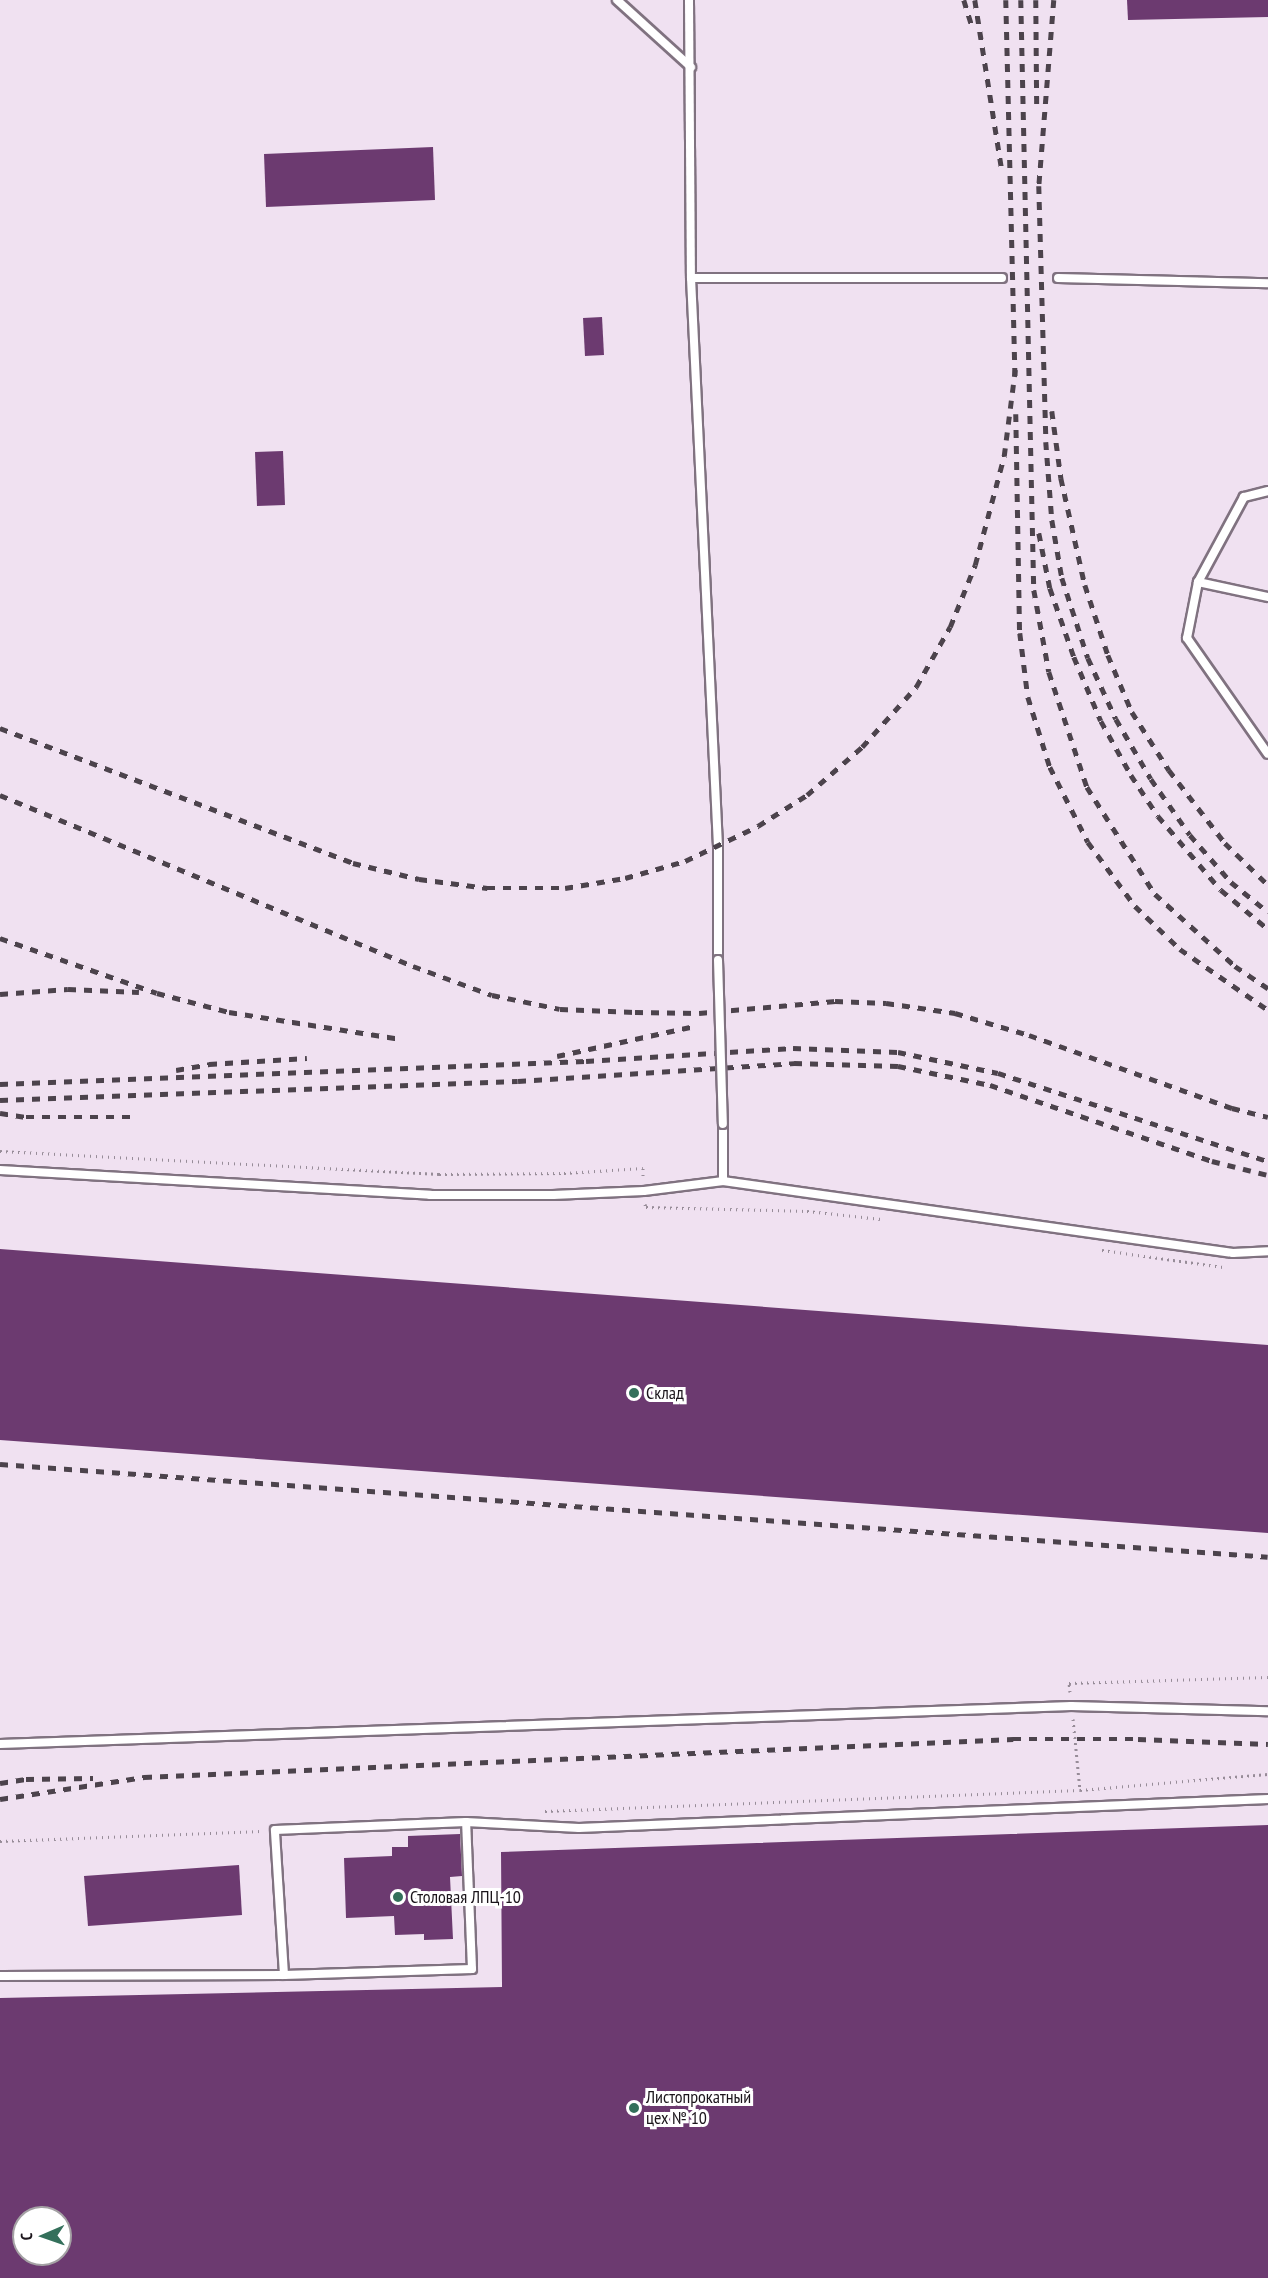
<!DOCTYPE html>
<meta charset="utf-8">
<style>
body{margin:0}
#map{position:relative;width:1268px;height:2278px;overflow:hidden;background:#f0e1f1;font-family:"PT Sans Narrow",sans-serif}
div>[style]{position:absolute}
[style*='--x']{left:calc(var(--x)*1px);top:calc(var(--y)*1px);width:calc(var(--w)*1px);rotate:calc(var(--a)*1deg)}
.building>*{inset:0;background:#6c3a70}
.path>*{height:3px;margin-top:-1.5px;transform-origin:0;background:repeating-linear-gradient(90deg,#978c98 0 1.5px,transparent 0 6px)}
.roads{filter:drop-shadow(2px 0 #807280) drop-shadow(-2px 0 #807280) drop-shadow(0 2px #807280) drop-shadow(0 -2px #807280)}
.service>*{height:8px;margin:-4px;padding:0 4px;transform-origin:4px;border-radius:4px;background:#fff}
.rail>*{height:4.5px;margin-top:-2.25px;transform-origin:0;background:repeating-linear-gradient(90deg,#4c434c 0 8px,transparent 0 16px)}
.bridges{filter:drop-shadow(2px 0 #807280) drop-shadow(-2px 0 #807280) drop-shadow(0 2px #807280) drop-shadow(0 -2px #807280)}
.service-bridge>*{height:8px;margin:-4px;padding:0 4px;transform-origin:4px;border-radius:4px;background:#fff}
.dots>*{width:16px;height:16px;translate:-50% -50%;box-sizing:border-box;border:3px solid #fff;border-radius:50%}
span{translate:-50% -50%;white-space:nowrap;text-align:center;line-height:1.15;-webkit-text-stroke:6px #fff;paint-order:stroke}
.poi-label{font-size:18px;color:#1b151b}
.left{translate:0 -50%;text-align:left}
.north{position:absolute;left:12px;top:2206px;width:60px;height:60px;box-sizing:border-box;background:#fff;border:2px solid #a4a1a4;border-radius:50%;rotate:268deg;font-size:16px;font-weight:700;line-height:24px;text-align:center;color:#1b151b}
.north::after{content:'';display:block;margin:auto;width:21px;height:27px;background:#34705b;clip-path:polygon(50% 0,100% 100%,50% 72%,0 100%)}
</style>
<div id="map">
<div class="building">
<div style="clip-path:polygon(1127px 0,1268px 0,1268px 17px,1128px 20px)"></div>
<div style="clip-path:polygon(433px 147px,435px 200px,266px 207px,264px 154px)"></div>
<div style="clip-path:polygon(602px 317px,604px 355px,585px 356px,583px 318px)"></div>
<div style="clip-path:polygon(283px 451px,285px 505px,257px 506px,255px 452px)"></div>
<div style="clip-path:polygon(0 1249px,1268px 1345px,1268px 1533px,0 1440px)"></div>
<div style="clip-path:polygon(evenodd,1268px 1825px,1268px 2278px,0 2278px,0 1998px,502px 1987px,501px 1852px,1268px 1825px,24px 2218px,60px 2218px,60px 2254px,24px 2254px,24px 2218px)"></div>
<div style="clip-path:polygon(460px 1834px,462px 1876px,450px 1877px,453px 1939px,424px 1940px,424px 1934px,395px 1935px,394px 1916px,346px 1918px,344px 1858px,392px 1856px,392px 1847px,408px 1847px,408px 1836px)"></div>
<div style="clip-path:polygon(239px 1865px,242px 1915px,88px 1926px,84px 1876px)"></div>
</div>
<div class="path">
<div style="--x:0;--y:1151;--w:440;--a:3"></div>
<div style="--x:439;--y:1174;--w:125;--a:-0.5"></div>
<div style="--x:564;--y:1173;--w:79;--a:-3.6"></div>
<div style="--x:643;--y:1168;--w:12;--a:90"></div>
<div style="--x:645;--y:1204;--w:3;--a:72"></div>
<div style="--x:646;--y:1207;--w:161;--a:1.4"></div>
<div style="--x:807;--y:1211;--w:75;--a:6.1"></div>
<div style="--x:1102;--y:1250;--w:122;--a:8"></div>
<div style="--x:1070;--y:1692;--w:9;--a:-96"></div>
<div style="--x:1069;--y:1683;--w:199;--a:-1.7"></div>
<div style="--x:1073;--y:1719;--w:71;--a:84.4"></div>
<div style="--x:545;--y:1811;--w:535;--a:-2.25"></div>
<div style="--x:1080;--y:1790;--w:189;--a:-4.9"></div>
<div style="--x:0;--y:1841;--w:261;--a:-2.2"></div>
</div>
<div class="roads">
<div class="service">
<div style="--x:617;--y:0;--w:100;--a:42.2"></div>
<div style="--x:689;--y:0;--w:278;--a:89.6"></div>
<div style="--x:691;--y:278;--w:570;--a:87.28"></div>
<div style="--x:718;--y:847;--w:113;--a:90"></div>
<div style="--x:691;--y:278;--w:311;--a:0"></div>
<div style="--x:1058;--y:278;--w:210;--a:1.4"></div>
<div style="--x:1268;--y:491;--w:25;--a:166"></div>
<div style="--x:1244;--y:497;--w:97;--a:118.4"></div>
<div style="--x:1198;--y:582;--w:57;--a:101.1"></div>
<div style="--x:1187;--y:638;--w:141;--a:55.1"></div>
<div style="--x:1198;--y:582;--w:72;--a:12.1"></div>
<div style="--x:723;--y:1124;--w:57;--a:90"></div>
<div style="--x:0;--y:1170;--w:431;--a:3.3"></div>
<div style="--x:430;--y:1195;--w:123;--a:0"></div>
<div style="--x:553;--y:1195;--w:91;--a:-2.5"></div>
<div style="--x:644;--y:1191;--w:80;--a:-7.2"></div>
<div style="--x:723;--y:1181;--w:515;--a:8.04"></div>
<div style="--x:1233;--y:1253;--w:35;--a:-3"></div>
<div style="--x:0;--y:1744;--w:1072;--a:-2.03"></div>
<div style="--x:1071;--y:1706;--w:197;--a:1.5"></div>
<div style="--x:284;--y:1975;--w:188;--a:-1.8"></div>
<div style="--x:472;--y:1969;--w:147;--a:-92.3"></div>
<div style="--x:0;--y:1976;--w:284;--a:-0.2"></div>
<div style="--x:284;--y:1975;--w:145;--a:-93.6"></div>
<div style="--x:275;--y:1830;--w:191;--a:-2.4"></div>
<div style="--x:466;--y:1822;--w:113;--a:3"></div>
<div style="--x:579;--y:1828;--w:690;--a:-2.41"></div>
</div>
</div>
<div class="rail">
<div style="--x:964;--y:0;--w:28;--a:73"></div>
<div style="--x:975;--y:0;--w:172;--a:81"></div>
<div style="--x:1006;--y:0;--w:378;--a:88.6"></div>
<div style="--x:1021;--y:0;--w:590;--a:88.74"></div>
<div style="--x:1034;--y:590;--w:83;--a:79.6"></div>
<div style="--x:1049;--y:672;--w:121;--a:71.7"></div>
<div style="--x:1087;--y:787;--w:127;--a:57.6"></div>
<div style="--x:1155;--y:894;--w:108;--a:42"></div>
<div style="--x:1235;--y:966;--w:40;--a:34"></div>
<div style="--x:1036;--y:0;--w:111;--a:89.5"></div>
<div style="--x:1054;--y:0;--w:187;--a:94.6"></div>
<div style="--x:1039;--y:186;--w:256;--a:88.4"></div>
<div style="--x:1046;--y:442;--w:78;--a:85.6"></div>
<div style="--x:1052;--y:520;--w:59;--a:80.2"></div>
<div style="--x:1062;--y:578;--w:84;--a:72"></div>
<div style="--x:1088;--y:658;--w:67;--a:65.3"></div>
<div style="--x:1116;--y:719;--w:69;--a:59.7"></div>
<div style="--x:1151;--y:779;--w:68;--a:55.1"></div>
<div style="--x:1190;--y:835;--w:62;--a:48.9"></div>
<div style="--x:1231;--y:882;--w:48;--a:39"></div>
<div style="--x:1052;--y:411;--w:68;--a:82.3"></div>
<div style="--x:1061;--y:478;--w:110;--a:77.4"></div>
<div style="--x:1085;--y:585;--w:74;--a:71.8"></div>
<div style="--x:1108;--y:655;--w:62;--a:67.2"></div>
<div style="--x:1132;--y:712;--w:69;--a:57.5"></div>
<div style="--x:1169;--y:770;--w:92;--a:52.5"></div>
<div style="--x:1225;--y:843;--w:60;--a:44.3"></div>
<div style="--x:1016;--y:414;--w:219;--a:89"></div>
<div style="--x:1020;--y:633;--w:64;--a:82.9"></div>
<div style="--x:1028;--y:697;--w:73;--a:72.6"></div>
<div style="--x:1050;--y:767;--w:84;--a:63.1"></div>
<div style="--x:1088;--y:842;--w:79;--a:53.7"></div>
<div style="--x:1135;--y:906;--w:62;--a:43.7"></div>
<div style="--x:1180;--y:949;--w:107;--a:34.7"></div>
<div style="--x:1039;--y:533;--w:56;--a:78.7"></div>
<div style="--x:1050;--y:588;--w:73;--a:70.8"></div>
<div style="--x:1074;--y:657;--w:69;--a:67.1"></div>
<div style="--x:1101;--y:721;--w:62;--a:60.9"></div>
<div style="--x:1131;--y:775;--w:49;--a:56.6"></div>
<div style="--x:1158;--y:816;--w:97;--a:49.6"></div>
<div style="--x:1221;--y:890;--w:61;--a:39.7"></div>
<div style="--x:0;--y:728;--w:378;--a:20.9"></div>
<div style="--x:353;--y:863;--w:68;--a:13.6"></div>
<div style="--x:419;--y:879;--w:69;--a:7.5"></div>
<div style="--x:487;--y:888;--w:78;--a:0"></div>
<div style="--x:565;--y:888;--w:61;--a:-9.5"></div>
<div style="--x:625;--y:878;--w:62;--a:-15.8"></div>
<div style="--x:685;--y:861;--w:81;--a:-25.6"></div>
<div style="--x:758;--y:826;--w:58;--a:-32.3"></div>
<div style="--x:807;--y:795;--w:73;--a:-41.1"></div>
<div style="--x:862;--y:747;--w:81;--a:-48"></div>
<div style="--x:916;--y:687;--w:69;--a:-60.5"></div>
<div style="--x:950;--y:627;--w:67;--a:-68"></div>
<div style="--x:975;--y:565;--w:113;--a:-75.1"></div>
<div style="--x:1004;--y:456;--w:87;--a:-82.7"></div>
<div style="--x:0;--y:795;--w:447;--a:22.5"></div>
<div style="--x:413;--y:966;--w:84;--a:20.2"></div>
<div style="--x:492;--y:995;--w:69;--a:11.6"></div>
<div style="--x:560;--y:1009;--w:75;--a:2.3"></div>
<div style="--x:635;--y:1012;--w:64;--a:0.9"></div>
<div style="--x:699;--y:1013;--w:137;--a:-5"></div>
<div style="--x:835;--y:1001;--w:51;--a:2.2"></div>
<div style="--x:886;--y:1003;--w:70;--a:8.2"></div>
<div style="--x:955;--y:1013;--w:77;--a:16.6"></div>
<div style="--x:1029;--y:1035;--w:216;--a:19.8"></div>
<div style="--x:1232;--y:1108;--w:37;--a:14"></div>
<div style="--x:0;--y:938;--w:166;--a:19.3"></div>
<div style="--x:157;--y:993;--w:74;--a:14.8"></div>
<div style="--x:229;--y:1012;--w:174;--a:8.9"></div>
<div style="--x:0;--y:994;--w:68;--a:-4.2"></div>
<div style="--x:68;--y:989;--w:71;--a:2.4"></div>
<div style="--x:557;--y:1056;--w:141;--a:-12.3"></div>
<div style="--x:176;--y:1070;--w:34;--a:-10"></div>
<div style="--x:209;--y:1064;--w:98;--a:-3.5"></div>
<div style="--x:0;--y:1084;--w:586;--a:-2.25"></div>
<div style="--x:586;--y:1061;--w:207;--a:-3.6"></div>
<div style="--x:793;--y:1048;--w:105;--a:2.2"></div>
<div style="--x:898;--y:1052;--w:102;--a:11.9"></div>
<div style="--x:998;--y:1073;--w:284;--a:18.1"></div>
<div style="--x:0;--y:1100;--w:518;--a:-2.1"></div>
<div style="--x:518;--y:1081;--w:277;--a:-3.7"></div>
<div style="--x:794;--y:1063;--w:104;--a:1.7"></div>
<div style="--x:898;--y:1066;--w:94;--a:11.7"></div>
<div style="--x:990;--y:1085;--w:235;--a:18.9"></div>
<div style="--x:1212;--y:1161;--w:58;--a:14"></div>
<div style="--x:0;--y:1113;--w:26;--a:9"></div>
<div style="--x:26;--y:1117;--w:111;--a:0"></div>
<div style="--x:0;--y:1464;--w:1271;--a:4.19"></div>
<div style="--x:0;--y:1783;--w:26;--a:-9"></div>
<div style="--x:26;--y:1779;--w:67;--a:-0.9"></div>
<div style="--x:0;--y:1799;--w:146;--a:-8.7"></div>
<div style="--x:144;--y:1777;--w:870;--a:-2.5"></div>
<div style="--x:1013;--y:1739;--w:125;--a:0"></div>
<div style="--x:1138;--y:1739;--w:130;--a:2.2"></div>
</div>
<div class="bridges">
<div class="service-bridge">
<div style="--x:718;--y:960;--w:164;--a:88.3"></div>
</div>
</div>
<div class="dots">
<div style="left:634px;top:1393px;background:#34705b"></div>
<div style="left:398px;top:1897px;background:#34705b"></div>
<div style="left:634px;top:2108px;background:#34705b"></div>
</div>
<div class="poi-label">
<span class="left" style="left:646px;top:1393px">Склад</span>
<span class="left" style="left:410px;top:1897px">Столовая ЛПЦ-10</span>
<span class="left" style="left:646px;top:2108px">Листопрокатный<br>цех № 10</span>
</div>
<div class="north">С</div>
</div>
